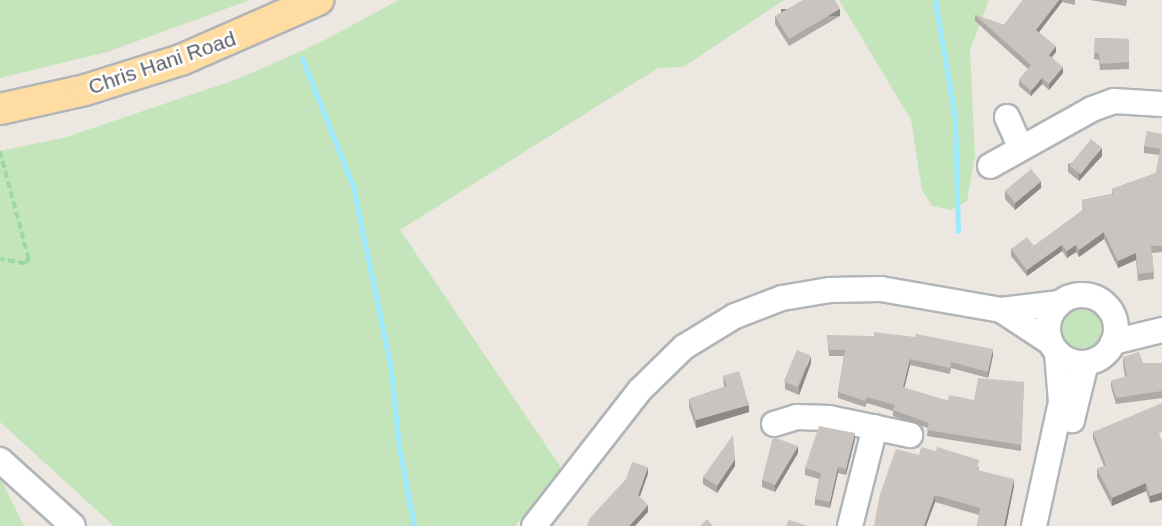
<!DOCTYPE html>
<html>
<head>
<meta charset="utf-8">
<style>
  body { margin:0 }
  #map { position:relative; width:1162px; height:526px; overflow:hidden; background:#ece7e0; font-family:Arial,sans-serif }
  div>[style] { position:absolute }
  .green>* { inset:0; background:#c4e5bb }
  .round { border-radius:50% }
  .stream>* { height:5px; margin:-2.5px; padding:0 2.5px; transform-origin:2.5px; border-radius:2.5px; background:#9de9ff }
  .path>* { height:3.5px; margin-top:-1.75px; transform-origin:0; background:repeating-linear-gradient(90deg,#9ed7a1 0 7px,transparent 0 10.5px) }
  .roads { filter:drop-shadow(2px 0 #b1b5b8) drop-shadow(-2px 0 #b1b5b8) drop-shadow(0 2px #b1b5b8) drop-shadow(0 -2px #b1b5b8) }
  .minor>* { height:24px; margin:-12px; padding:0 12px; transform-origin:12px; border-radius:12px; background:#fff }
  .minor>.ring { margin:-12px; padding:0; box-sizing:content-box; background:none; border:24px solid #fff; border-radius:50% }
  .major>* { height:30px; margin:-15px; padding:0 15px; transform-origin:15px; border-radius:15px; background:#ffdca2 }
  .wall>* { inset:0; background:#ada9a4 }
  .shaded-wall>* { inset:0; background:#8d8986; transform-origin:0 0 }
  .building>* { inset:0; background:#c9c4bf; transform-origin:0 0 }
  span { translate:-50% -50%; white-space:nowrap; text-align:center; line-height:1.15; -webkit-text-stroke:5px #fff; paint-order:stroke }
  .street-label { font-size:21px; color:#595e61 }
</style>
</head>
<body>
<div id="map">
  <div class="green">
    <i style="clip-path:polygon(0 0,250px 0,107px 52px,0 78px)"></i>
    <i style="clip-path:polygon(399px 0,784px 0,683px 67px,658px 68px,400px 230px,560px 466px,560px 474px,515px 526px,114px 526px,0 422px,0 151px,63px 138px,238px 79px,319px 43px)"></i>
    <i style="clip-path:polygon(839px 0,989px 0,970px 50px,975px 156px,967px 201px,951px 210px,932px 206px,922px 190px,911px 120px)"></i>
    <i class="round" style="left:1062px;top:309px;width:40px;height:40px"></i>
    <i style="clip-path:polygon(0 481px,3px 483px,24px 526px,0 526px)"></i>
  </div>
  <div class="stream">
    <i style="left:935px;top:0;width:120px;rotate:80.4deg"></i>
    <i style="left:955px;top:118px;width:113px;rotate:88.5deg"></i>
    <i style="left:302px;top:58px;width:138px;rotate:68.3deg"></i>
    <i style="left:353px;top:186px;width:188px;rotate:78.3deg"></i>
    <i style="left:391px;top:370px;width:78px;rotate:84.1deg"></i>
    <i style="left:399px;top:448px;width:79px;rotate:79.1deg"></i>
  </div>
  <div class="path">
    <i style="left:0;top:151px;width:112px;rotate:75deg"></i>
    <i style="left:29px;top:259px;width:6px;rotate:129deg"></i>
    <i style="left:25px;top:264px;width:25px;rotate:-169deg"></i>
  </div>
  <div class="roads">
    <div class="minor">
      <i style="left:1007px;top:117px;width:34px;rotate:66deg"></i>
      <i style="left:990px;top:166px;width:117px;rotate:-29.2deg"></i>
      <i style="left:1092px;top:109px;width:23px;rotate:-20deg"></i>
      <i style="left:1114px;top:101px;width:48px;rotate:3.6deg"></i>
      <i class="ring" style="left:1048px;top:295px;width:44px;height:44px"></i>
      <i style="left:1001px;top:310px;width:60px;rotate:33.4deg"></i>
      <i style="left:1113px;top:342px;width:50px;rotate:-13.8deg"></i>
      <i style="left:1069px;top:414px;width:7px;rotate:63deg"></i>
      <i style="left:1072px;top:420px;width:59px;rotate:-76.2deg"></i>
      <i style="left:774px;top:424px;width:24px;rotate:-17deg"></i>
      <i style="left:797px;top:417px;width:32px;rotate:2deg"></i>
      <i style="left:829px;top:418px;width:83px;rotate:11.9deg"></i>
      <i style="left:0;top:460px;width:98px;rotate:42.1deg"></i>
      <i style="left:534px;top:526px;width:172px;rotate:-52.1deg"></i>
      <i style="left:640px;top:390px;width:62px;rotate:-44.3deg"></i>
      <i style="left:684px;top:347px;width:60px;rotate:-31.3deg"></i>
      <i style="left:735px;top:316px;width:50px;rotate:-21deg"></i>
      <i style="left:782px;top:298px;width:49px;rotate:-9.5deg"></i>
      <i style="left:830px;top:290px;width:51px;rotate:-1.1deg"></i>
      <i style="left:881px;top:289px;width:122px;rotate:9.9deg"></i>
      <i style="left:1001px;top:310px;width:59px;rotate:-6.8deg"></i>
      <i style="left:850px;top:526px;width:102px;rotate:-75.8deg"></i>
      <i style="left:1034px;top:526px;width:127px;rotate:-77.7deg"></i>
      <i style="left:1061px;top:402px;width:50px;rotate:-94.6deg"></i>
    </div>
    <div class="major">
      <i style="left:0;top:109px;width:87px;rotate:-12.6deg"></i>
      <i style="left:85px;top:90px;width:101px;rotate:-17.4deg"></i>
      <i style="left:181px;top:60px;width:150px;rotate:-23.7deg"></i>
    </div>
  </div>
  <div class="wall">
    <i style="clip-path:polygon(1023px 0,1075px 0,1075px 5px,1062px 2px,1039px 32px,1056px 52px,1051px 57px,1063px 73px,1049px 90px,1042px 84px,1031px 96px,1019px 86px,1019px 80px,1028px 69px,975px 21px,975px 15px,1004px 25px)"></i>
    <i style="clip-path:polygon(1090px 0,1127px 0,1126px 6px)"></i>
    <i style="clip-path:polygon(775px 16px,840px 16px,789px 46px,775px 24px)"></i>
    <i style="clip-path:polygon(1095px 38px,1129px 39px,1129px 69px,1100px 70px,1099px 60px,1094px 59px)"></i>
    <i style="clip-path:polygon(1162px 134px,1162px 252px,1152px 253px,1154px 279px,1138px 281px,1136px 260px,1118px 268px,1104px 239px,1079px 257px,1076px 252px,1067px 258px,1062px 251px,1027px 276px,1011px 256px,1011px 249px,1034px 246px,1083px 210px,1082px 200px,1112px 194px,1112px 189px,1156px 173px,1159px 155px,1144px 153px,1144px 146px)"></i>
    <i style="clip-path:polygon(1102px 156px,1079px 181px,1068px 172px,1068px 164px)"></i>
    <i style="clip-path:polygon(1041px 188px,1015px 210px,1005px 199px,1005px 191px)"></i>
    <i style="clip-path:polygon(827px 335px,993px 355px,988px 378px,951px 368px,950px 374px,910px 365px,904px 388px,948px 401px,974px 400px,1024px 382px,1021px 451px,927px 436px,928px 428px,893px 416px,893px 411px,867px 403px,865px 407px,838px 398px,838px 392px,844px 356px,829px 356px)"></i>
    <i style="clip-path:polygon(1123px 357px,1143px 363px,1162px 363px,1162px 398px,1116px 404px,1111px 387px,1111px 381px,1125px 377px,1123px 364px)"></i>
    <i style="clip-path:polygon(811px 363px,799px 395px,785px 389px,785px 382px)"></i>
    <i style="clip-path:polygon(723px 376px,749px 412px,696px 428px,689px 407px,689px 399px,724px 387px)"></i>
    <i style="clip-path:polygon(1093px 432px,1161px 440px,1150px 503px,1146px 491px,1112px 506px,1097px 477px,1097px 469px,1104px 466px,1093px 439px)"></i>
    <i style="clip-path:polygon(855px 439px,846px 475px,838px 473px,830px 508px,815px 505px,815px 499px,819px 479px,805px 475px,805px 468px)"></i>
    <i style="clip-path:polygon(798px 453px,775px 492px,762px 487px,762px 480px)"></i>
    <i style="clip-path:polygon(919px 455px,979px 467px,978px 470px,1014px 486px,1006px 526px,977px 526px,979px 515px,935px 502px,926px 526px,874px 526px)"></i>
    <i style="clip-path:polygon(735px 466px,717px 493px,703px 484px,703px 477px)"></i>
  </div>
  <div class="shaded-wall">
    <i style="clip-path:polygon(1059px 0,1062px 0,1062px 2px,1036px 36px,1036px 30px)"></i>
    <i style="left:840px;top:9px;width:7px;height:59px;rotate:90deg"></i>
    <i style="clip-path:polygon(1056px 46px,1056px 52px,1049px 61px,1049px 55px)"></i>
    <i style="clip-path:polygon(1063px 67px,1063px 73px,1049px 90px,1049px 84px)"></i>
    <i style="clip-path:polygon(1042px 78px,1042px 84px,1031px 96px,1031px 91px)"></i>
    <i style="clip-path:polygon(1102px 148px,1102px 156px,1079px 181px,1079px 174px)"></i>
    <i style="clip-path:polygon(1041px 181px,1041px 188px,1015px 210px,1015px 203px)"></i>
    <i style="clip-path:polygon(1104px 232px,1104px 239px,1079px 257px,1079px 250px)"></i>
    <i style="clip-path:polygon(1062px 245px,1062px 251px,1027px 276px,1027px 270px)"></i>
    <i style="clip-path:polygon(1076px 245px,1076px 252px,1067px 258px,1067px 251px)"></i>
    <i style="clip-path:polygon(1136px 253px,1136px 260px,1118px 268px,1118px 261px)"></i>
    <i style="clip-path:polygon(993px 349px,993px 355px,988px 378px,988px 372px)"></i>
    <i style="clip-path:polygon(811px 356px,811px 363px,799px 395px,799px 387px)"></i>
    <i style="clip-path:polygon(910px 359px,910px 365px,903px 393px,903px 387px)"></i>
    <i style="clip-path:polygon(749px 405px,749px 412px,696px 428px,696px 420px)"></i>
    <i style="clip-path:polygon(855px 433px,855px 439px,846px 475px,846px 469px)"></i>
    <i style="clip-path:polygon(798px 446px,798px 453px,775px 492px,775px 485px)"></i>
    <i style="clip-path:polygon(735px 459px,735px 466px,717px 493px,717px 486px)"></i>
    <i style="clip-path:polygon(648px 467px,648px 474px,638px 502px,638px 495px)"></i>
    <i style="clip-path:polygon(838px 467px,838px 473px,830px 508px,830px 502px)"></i>
    <i style="clip-path:polygon(1014px 479px,1014px 486px,1006px 526px,1004px 526px)"></i>
    <i style="clip-path:polygon(1146px 483px,1146px 491px,1112px 506px,1112px 498px)"></i>
    <i style="clip-path:polygon(1162px 492px,1162px 500px,1150px 503px,1150px 496px)"></i>
    <i style="clip-path:polygon(935px 495px,935px 502px,926px 526px,924px 526px)"></i>
    <i style="clip-path:polygon(648px 505px,648px 512px,635px 526px,629px 526px)"></i>
  </div>
  <div class="building">
    <i style="clip-path:polygon(803px 0,835px 0,840px 9px,789px 39px,775px 16px)"></i>
    <i style="clip-path:polygon(1023px 0,1059px 0,1036px 30px,1056px 46px,1049px 55px,1063px 67px,1049px 84px,1042px 78px,1031px 91px,1019px 80px,1031px 65px,975px 15px,1004px 25px)"></i>
    <i style="clip-path:polygon(1095px 38px,1129px 39px,1129px 62px,1100px 64px,1099px 53px,1094px 53px)"></i>
    <i style="clip-path:polygon(1147px 131px,1162px 134px,1162px 246px,1151px 246px,1154px 272px,1138px 274px,1136px 253px,1118px 261px,1104px 232px,1079px 250px,1076px 245px,1067px 251px,1062px 245px,1027px 270px,1011px 249px,1027px 237px,1034px 246px,1084px 210px,1082px 200px,1113px 194px,1112px 189px,1156px 173px,1160px 149px,1144px 146px)"></i>
    <i style="left:1091px;top:139px;width:14px;height:34px;rotate:39deg"></i>
    <i style="left:1031px;top:169px;width:16px;height:34px;rotate:50deg"></i>
    <i style="clip-path:polygon(874px 332px,915px 337px,916px 334px,993px 349px,988px 372px,951px 362px,950px 368px,910px 359px,903px 387px,948px 401px,949px 395px,974px 400px,978px 378px,1024px 382px,1021px 445px,927px 430px,929px 423px,893px 410px,895px 405px,867px 397px,865px 401px,838px 392px,845px 350px,829px 350px,827px 335px,874px 336px)"></i>
    <i style="left:797px;top:350px;width:15px;height:34px;rotate:23deg"></i>
    <i style="clip-path:polygon(1139px 352px,1143px 363px,1162px 363px,1162px 391px,1116px 398px,1111px 381px,1127px 376px,1123px 357px)"></i>
    <i style="clip-path:polygon(739px 371px,749px 405px,696px 420px,689px 399px,727px 386px,723px 376px)"></i>
    <i style="clip-path:polygon(1162px 403px,1162px 432px,1159px 433px,1162px 442px,1162px 492px,1150px 496px,1146px 483px,1112px 498px,1097px 469px,1106px 465px,1093px 432px)"></i>
    <i style="clip-path:polygon(819px 426px,855px 433px,846px 469px,838px 467px,830px 502px,815px 499px,821px 473px,805px 468px)"></i>
    <i style="clip-path:polygon(733px 435px,735px 459px,717px 486px,703px 477px)"></i>
    <i style="clip-path:polygon(773px 437px,798px 446px,775px 485px,762px 480px)"></i>
    <i style="clip-path:polygon(921px 447px,936px 451px,937px 447px,979px 460px,977px 470px,1014px 479px,1004px 526px,977px 526px,980px 508px,935px 495px,924px 526px,874px 526px,880px 494px,896px 449px,919px 455px)"></i>
    <i style="clip-path:polygon(632px 462px,648px 467px,638px 495px,648px 505px,629px 526px,587px 526px,590px 518px,626px 479px)"></i>
    <i style="clip-path:polygon(707px 519px,713px 526px,700px 526px)"></i>
    <i style="clip-path:polygon(789px 520px,808px 526px,786px 526px)"></i>
  </div>
  <div class="street-label">
    <span style="left:162px;top:63px;rotate:-19deg">Chris Hani Road</span>
  </div>
</div>
</body>
</html>
